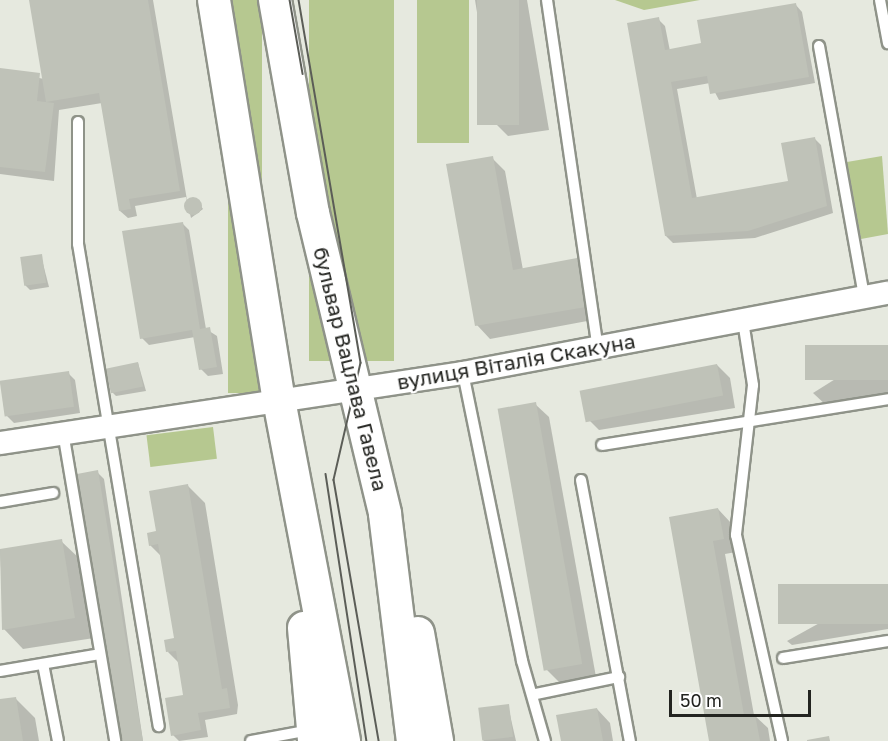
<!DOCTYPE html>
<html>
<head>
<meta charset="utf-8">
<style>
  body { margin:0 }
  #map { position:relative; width:888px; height:741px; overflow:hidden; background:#e6e9df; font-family:"Golos Text",sans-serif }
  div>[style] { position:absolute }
  .green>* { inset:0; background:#b6c890; transform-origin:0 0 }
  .shadow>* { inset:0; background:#0003 }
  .building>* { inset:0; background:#bfc2b8; transform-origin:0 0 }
  .round { border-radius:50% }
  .roads { filter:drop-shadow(2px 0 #8f9389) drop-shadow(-2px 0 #8f9389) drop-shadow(0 2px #8f9389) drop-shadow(0 -2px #8f9389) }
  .lane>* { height:10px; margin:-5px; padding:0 5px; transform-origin:5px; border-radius:5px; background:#fff }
  .street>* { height:22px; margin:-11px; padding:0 11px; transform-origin:11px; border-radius:11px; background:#fff }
  .secondary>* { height:32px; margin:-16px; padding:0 16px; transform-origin:16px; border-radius:16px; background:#fff }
  .tram>* { height:1.5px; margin:-0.75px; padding:0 0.75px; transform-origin:0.75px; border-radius:0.75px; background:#5b5d57 }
  span { translate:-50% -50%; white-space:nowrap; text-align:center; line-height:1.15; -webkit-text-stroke:4.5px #fff; paint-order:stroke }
  .street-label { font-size:21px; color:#232420 }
  .scale { position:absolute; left:669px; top:690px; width:142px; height:27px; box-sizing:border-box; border:3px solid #232420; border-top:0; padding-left:8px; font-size:18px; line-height:21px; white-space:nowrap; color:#232420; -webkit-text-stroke:4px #fff; paint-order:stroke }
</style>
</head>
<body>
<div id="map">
  <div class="green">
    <i style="left:228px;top:0;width:34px;height:393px"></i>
    <i style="left:309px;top:0;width:85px;height:361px"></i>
    <i style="left:417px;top:0;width:52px;height:143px"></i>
    <i style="clip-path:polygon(615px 0,700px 0,644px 10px)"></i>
    <i style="clip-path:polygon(882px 156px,888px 234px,861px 239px,847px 162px)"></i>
    <i style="left:213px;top:427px;width:32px;height:67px;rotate:83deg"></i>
  </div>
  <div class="shadow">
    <i style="clip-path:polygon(31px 0,153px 0,187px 200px,197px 200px,203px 209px,191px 218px,186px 197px,135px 206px,137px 216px,128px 218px,120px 211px,102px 103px,59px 110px,54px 181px,0 174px,0 70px,44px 79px)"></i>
    <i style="clip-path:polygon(475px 0,527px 0,549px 130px,508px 136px,495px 123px)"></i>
    <i style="clip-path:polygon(795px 4px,802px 12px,815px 83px,719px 100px,710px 83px,677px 89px,697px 199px,790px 182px,814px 138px,821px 145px,833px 213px,755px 238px,673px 243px,666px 236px,658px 19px,665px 26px,670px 51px,703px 45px)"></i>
    <i style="clip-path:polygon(492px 158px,505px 171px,523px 270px,577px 260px,590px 273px,598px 319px,490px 339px,477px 325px)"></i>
    <i style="clip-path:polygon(182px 223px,189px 230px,206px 329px,217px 336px,223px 374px,208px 376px,201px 369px,195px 337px,149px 345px,142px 338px)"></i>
    <i style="clip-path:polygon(41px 256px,49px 287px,30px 290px,25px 285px)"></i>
    <i style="clip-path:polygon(888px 346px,888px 395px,827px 406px,813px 393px)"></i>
    <i style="clip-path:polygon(138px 363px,146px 391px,116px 396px,111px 391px)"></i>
    <i style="clip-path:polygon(717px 365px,730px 378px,735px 408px,599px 430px,586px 417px)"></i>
    <i style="clip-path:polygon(68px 373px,75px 380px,80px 413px,14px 423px,7px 416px)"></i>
    <i style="clip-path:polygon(535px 404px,549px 417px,596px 677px,560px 683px,547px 670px)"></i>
    <i style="clip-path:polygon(97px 472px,104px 479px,143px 741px,123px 741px)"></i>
    <i style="clip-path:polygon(188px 486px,205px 503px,238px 705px,237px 714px,205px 720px,208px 737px,179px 741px,173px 735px,185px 697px,179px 663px,168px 652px,175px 639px,162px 557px,150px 545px)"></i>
    <i style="clip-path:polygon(718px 509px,731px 523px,736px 552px,725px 554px,754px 715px,768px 728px,770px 741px,711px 741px,670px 518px)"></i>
    <i style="clip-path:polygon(61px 541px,81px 560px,94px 638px,23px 649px,4px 629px,0 550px)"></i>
    <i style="clip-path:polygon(888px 585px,888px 629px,792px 645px,787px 641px)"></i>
    <i style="clip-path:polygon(15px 698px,35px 718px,39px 741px,0 741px,0 701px)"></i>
    <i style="clip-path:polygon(508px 706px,516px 741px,484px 741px,483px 740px)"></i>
    <i style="clip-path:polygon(597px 709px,610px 723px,613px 741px,562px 741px)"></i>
  </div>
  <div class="building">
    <i style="clip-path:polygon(29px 0,148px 0,180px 191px,129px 199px,131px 209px,119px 211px,99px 93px,46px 102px)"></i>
    <i style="left:477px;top:0;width:42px;height:125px"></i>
    <i style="clip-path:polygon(796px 3px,809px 77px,710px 94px,707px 76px,671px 82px,692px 198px,788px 181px,781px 143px,815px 137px,827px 206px,748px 231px,665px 236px,627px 23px,659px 17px,665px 50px,701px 43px,697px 20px)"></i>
    <i style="clip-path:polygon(0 68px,40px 73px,37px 101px,54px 103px,45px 172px,0 167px)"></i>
    <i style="clip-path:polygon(493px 156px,513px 270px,577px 258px,586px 307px,475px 326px,446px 164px)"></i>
    <i class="round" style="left:184px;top:197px;width:18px;height:18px"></i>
    <i style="clip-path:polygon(183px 222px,200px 329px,210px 327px,217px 367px,199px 370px,192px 330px,140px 339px,122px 231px)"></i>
    <i style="left:42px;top:254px;width:29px;height:22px;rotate:82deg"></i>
    <i style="left:888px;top:345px;width:35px;height:83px;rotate:90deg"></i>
    <i style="left:138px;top:362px;width:25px;height:33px;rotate:78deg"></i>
    <i style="left:717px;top:364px;width:32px;height:140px;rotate:79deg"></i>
    <i style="left:69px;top:371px;width:36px;height:70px;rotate:82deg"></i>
    <i style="left:536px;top:402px;width:266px;height:39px;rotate:80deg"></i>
    <i style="clip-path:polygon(98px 470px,125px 635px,143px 741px,121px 741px,104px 638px,77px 474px)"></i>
    <i style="clip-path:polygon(188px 484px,222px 689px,227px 688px,230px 708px,198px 713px,201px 730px,171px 736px,165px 698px,183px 695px,176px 651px,166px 652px,164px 640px,174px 638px,158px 544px,149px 546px,147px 533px,156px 531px,149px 491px)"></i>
    <i style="clip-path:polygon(718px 508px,724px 539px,713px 541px,744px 715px,755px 714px,760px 741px,709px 741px,669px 517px)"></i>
    <i style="clip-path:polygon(62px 539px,75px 618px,2px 630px,0 549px)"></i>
    <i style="left:888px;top:584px;width:40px;height:110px;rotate:90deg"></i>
    <i style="clip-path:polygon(16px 697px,23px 741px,0 741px,0 699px)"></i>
    <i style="left:509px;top:704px;width:33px;height:31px;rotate:83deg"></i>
    <i style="clip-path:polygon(597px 708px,603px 741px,561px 741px,556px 715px)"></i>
    <i style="clip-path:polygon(829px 736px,830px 741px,807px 741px,807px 740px)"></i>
  </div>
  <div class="roads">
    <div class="lane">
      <i style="left:547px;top:0;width:352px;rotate:81.7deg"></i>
      <i style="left:880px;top:0;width:44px;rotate:79.5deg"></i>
      <i style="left:819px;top:46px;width:255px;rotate:79.8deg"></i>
      <i style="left:78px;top:122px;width:122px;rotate:90deg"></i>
      <i style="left:78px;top:244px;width:489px;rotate:80.5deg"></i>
      <i style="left:743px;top:321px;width:65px;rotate:81.1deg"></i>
      <i style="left:753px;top:385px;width:151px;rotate:96.5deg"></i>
      <i style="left:736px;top:535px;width:211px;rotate:77.4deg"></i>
      <i style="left:463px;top:373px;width:294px;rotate:78.4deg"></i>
      <i style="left:522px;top:661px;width:83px;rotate:74deg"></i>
      <i style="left:63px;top:432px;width:313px;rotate:80.4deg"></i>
      <i style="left:602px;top:445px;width:290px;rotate:-9.1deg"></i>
      <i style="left:581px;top:480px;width:266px;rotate:79.4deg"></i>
      <i style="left:0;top:502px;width:54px;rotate:-9.6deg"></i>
      <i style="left:783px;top:658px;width:106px;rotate:-9.2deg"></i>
      <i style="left:43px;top:664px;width:78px;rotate:79deg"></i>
      <i style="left:0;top:671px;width:101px;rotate:-9.6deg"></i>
      <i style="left:536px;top:694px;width:85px;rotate:-11.6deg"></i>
      <i style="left:251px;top:741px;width:60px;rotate:-10.6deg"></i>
    </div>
    <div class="street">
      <i style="left:0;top:443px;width:468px;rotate:-8.6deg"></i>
      <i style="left:463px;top:373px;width:432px;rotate:-10.7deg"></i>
    </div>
    <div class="secondary">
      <i style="left:214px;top:0;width:405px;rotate:80.8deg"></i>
      <i style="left:279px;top:400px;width:347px;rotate:79.2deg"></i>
      <i style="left:275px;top:0;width:216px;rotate:79.9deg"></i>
      <i style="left:313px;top:213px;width:309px;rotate:76.5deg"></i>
      <i style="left:385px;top:514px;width:229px;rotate:83deg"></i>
      <i style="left:304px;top:628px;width:113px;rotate:84.9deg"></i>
      <i style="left:418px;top:633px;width:110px;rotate:80deg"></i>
    </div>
  </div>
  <div class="tram">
    <i style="left:290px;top:0;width:75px;rotate:80deg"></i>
    <i style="left:299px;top:0;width:368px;rotate:80.3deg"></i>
    <i style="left:361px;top:363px;width:120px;rotate:103deg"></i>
    <i style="left:334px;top:480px;width:265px;rotate:80.2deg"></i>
    <i style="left:326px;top:474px;width:270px;rotate:81.3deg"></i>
  </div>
  <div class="street-label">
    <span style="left:516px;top:361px;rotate:-10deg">вулиця Віталія Скакуна</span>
    <span style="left:351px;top:369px;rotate:76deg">бульвар Вацлава Гавела</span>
  </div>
  <div class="scale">50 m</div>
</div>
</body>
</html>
